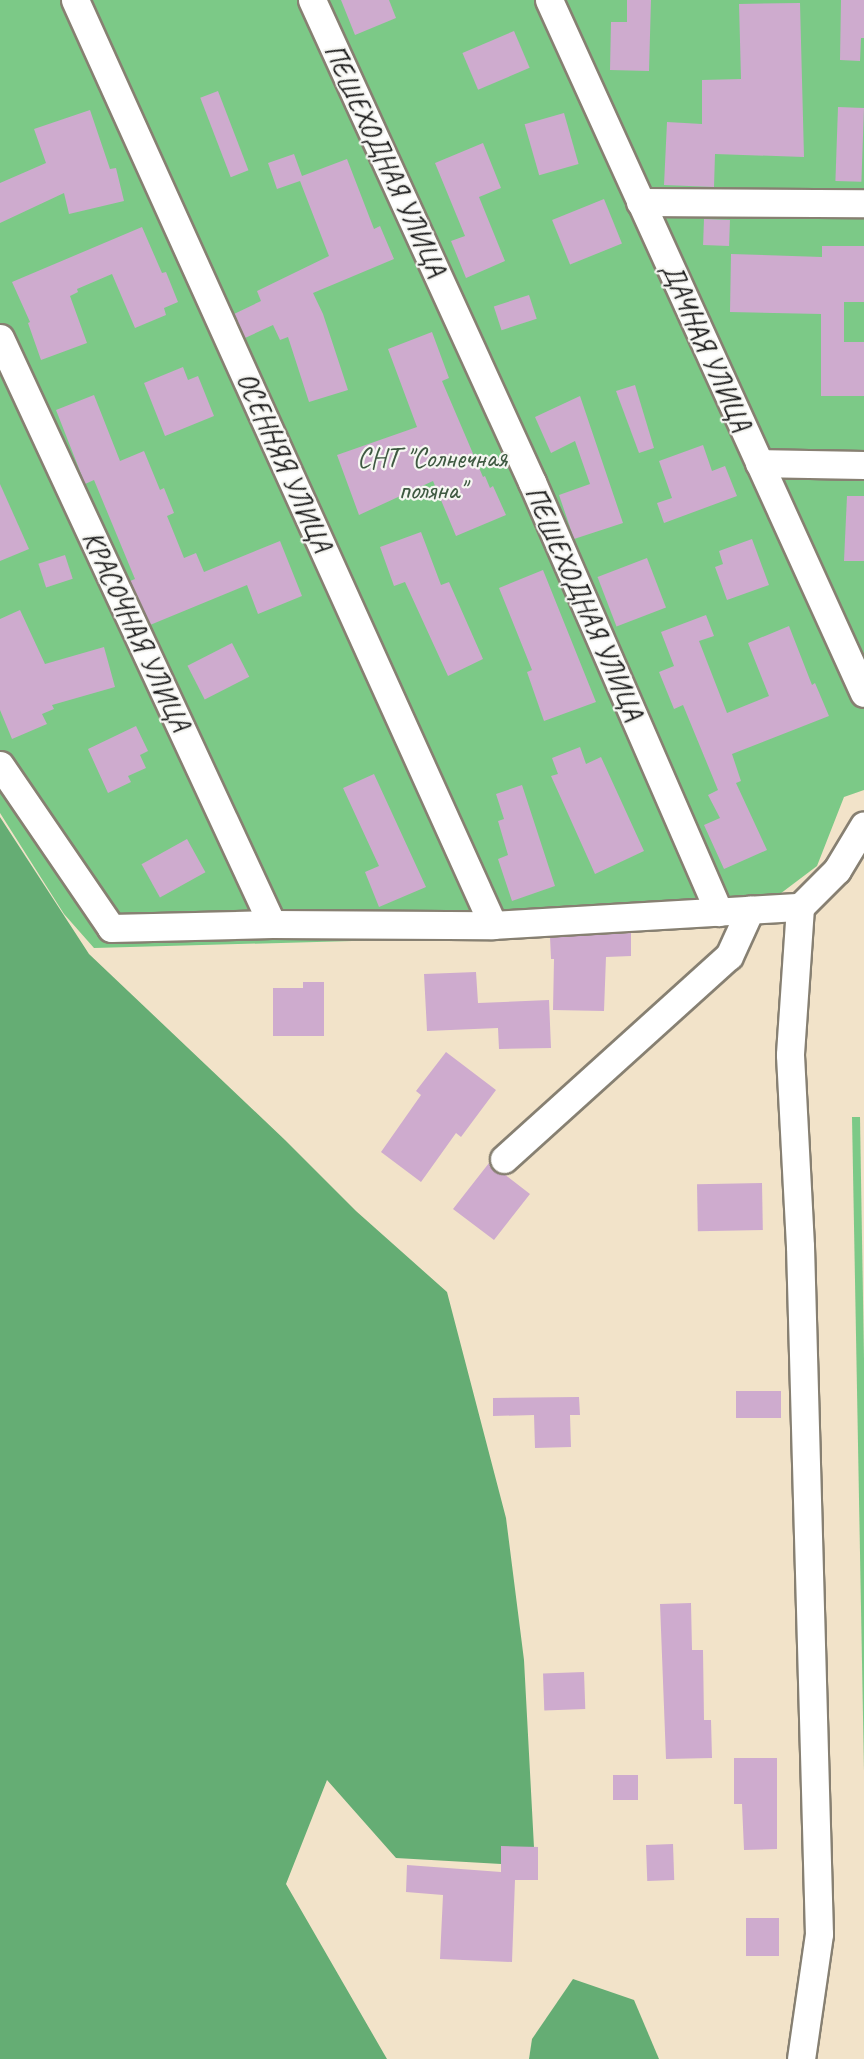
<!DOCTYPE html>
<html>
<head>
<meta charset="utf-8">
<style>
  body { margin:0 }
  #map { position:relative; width:864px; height:2059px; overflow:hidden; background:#f2e3c9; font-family:Caveat,sans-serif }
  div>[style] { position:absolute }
  .green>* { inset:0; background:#7cc987 }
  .forest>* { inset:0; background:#65ad74 }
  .building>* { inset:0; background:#ceabce; transform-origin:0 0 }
  .roads { filter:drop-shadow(2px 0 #878072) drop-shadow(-2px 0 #878072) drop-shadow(0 2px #878072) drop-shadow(0 -2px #878072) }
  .street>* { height:27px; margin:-13.5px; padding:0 13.5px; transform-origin:13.5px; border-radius:13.5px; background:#fff }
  span { translate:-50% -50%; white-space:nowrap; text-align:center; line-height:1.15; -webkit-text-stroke:4.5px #f6f6f2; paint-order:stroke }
  .street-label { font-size:28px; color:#1c1c1c }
  .park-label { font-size:28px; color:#3e5941 }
</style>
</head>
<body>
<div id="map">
  <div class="green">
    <i style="clip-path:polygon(0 0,864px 0,864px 790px,844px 797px,817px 866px,744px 921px,460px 938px,94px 948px,64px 914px,0 813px)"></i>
    <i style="clip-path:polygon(852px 1117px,860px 1117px,864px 1359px,864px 1771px)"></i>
  </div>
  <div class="forest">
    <i style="clip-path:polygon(0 817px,89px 954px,285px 1140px,356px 1211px,447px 1292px,506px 1518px,524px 1660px,535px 1866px,396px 1858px,327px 1780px,286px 1884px,387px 2059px,0 2059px)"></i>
    <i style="clip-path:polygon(573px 1979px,634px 2000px,659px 2059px,529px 2059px,532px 2039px)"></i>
  </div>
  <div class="building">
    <i style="clip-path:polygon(341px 0,389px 0,396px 18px,355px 35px)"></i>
    <i style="clip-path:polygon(627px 0,651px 0,649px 71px,610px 70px,611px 22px,627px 22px)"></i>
    <i style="clip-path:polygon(841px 0,864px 0,864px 38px,861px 38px,860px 61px,840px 60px)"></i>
    <i style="clip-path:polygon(800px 3px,804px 157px,715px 154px,714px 187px,664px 185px,667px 122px,702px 124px,702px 80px,741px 79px,739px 4px)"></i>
    <i style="left:514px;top:31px;width:40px;height:56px;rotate:67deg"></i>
    <i style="left:218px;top:91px;width:85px;height:19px;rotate:69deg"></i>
    <i style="left:838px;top:107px;width:26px;height:74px;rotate:2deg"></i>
    <i style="clip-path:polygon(90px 110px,110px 169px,116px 168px,124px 201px,69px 214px,64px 193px,0 223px,0 183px,46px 163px,34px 129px)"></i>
    <i style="left:564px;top:113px;width:53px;height:41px;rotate:74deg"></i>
    <i style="clip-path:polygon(483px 143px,501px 188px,479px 197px,505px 261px,466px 278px,451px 241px,465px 236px,435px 163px)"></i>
    <i style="clip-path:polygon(294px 154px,302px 176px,347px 159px,374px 229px,380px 226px,394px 259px,313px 293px,323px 314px,348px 390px,309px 402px,288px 337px,280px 340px,273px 325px,245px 338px,234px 314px,261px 301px,257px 291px,329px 256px,300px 181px,277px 189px,268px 163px)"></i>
    <i style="left:604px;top:199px;width:48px;height:56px;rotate:68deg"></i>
    <i style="left:704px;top:219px;width:26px;height:26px;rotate:2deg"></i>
    <i style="clip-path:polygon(142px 227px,162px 273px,166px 272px,178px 302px,164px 308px,166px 315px,135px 328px,112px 274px,77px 289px,78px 292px,70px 296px,87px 343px,41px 360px,28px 323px,30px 322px,12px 282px)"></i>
    <i style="clip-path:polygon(822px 246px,864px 246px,864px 302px,844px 302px,844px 342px,864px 342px,864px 396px,821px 396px,821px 314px,730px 312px,731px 254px,822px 257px)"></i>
    <i style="left:529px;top:295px;width:25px;height:37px;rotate:72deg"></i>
    <i style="clip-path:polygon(432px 332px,449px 378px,442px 381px,483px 477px,485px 476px,490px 488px,493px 486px,506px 515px,456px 536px,433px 481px,359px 515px,337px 455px,417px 427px,388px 349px)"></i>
    <i style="clip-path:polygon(183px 367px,188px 380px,198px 376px,214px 416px,165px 436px,144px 383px)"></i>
    <i style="clip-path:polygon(635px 385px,654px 448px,639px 453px,616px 391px)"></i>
    <i style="clip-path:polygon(94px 395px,120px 461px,144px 451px,160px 490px,164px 488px,174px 513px,167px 516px,184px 558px,196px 553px,204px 572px,280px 541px,302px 596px,258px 614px,247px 585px,150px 625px,130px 581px,135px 579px,94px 480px,85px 484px,56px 410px)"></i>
    <i style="clip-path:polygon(580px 396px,623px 523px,574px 539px,559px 495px,590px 484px,575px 441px,551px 453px,535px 417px)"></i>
    <i style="clip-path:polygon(703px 445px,712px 471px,725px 466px,737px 496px,664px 523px,657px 503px,672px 498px,659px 461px)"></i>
    <i style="clip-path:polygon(0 484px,29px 549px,0 561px)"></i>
    <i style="clip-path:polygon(847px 496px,864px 496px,864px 561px,844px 561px)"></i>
    <i style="clip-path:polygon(421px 532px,441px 585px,449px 582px,483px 659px,448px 676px,405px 582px,394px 586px,380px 547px)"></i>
    <i style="clip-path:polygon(752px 539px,769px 585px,727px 600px,715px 567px,723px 564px,719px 551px)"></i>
    <i style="left:65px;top:555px;width:25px;height:28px;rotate:72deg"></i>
    <i style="left:647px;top:558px;width:53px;height:53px;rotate:69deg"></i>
    <i style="clip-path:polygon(543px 570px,596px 702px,544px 721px,527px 672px,532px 670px,499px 588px)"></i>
    <i style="clip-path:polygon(20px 610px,45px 664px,104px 647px,115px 687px,52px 705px,54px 709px,42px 714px,47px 724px,12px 739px,0 710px,0 619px)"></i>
    <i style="clip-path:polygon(706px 615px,714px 636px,699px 641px,727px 713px,769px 696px,748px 643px,789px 626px,812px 685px,815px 683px,829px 716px,732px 754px,741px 781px,736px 783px,767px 850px,724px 869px,704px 825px,720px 818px,708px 795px,718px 790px,683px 705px,674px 709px,659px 672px,674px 666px,661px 632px)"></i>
    <i style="left:232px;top:643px;width:38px;height:50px;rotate:63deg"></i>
    <i style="clip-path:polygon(136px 726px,148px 751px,140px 755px,146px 768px,128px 776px,131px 782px,108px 793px,88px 749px)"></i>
    <i style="clip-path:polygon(580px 747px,586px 764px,601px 757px,644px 851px,595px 874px,551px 776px,558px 774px,552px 758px)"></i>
    <i style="clip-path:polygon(374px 774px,426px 887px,379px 907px,365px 872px,379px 866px,343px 788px)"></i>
    <i style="clip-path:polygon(522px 785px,555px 886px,512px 901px,498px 859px,508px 855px,498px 821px,504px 819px,496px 794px)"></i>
    <i style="left:187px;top:839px;width:38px;height:52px;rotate:61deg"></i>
    <i style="clip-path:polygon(631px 933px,631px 956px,606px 957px,604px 1011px,553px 1010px,554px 959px,551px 959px,550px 937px)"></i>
    <i style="clip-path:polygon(476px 972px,478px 1003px,549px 1000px,551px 1048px,499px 1049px,498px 1028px,427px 1031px,424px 974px)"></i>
    <i style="clip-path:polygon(303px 982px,324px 982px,324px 1036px,273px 1036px,273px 988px,303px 988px)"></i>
    <i style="clip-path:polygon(446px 1052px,496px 1090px,461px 1137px,456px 1133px,421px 1182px,381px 1152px,421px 1095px,416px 1091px)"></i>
    <i style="clip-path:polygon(489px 1163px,493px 1170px,504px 1174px,530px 1194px,494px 1240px,453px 1209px)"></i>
    <i style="left:762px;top:1183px;width:47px;height:65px;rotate:89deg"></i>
    <i style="left:781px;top:1391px;width:27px;height:45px;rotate:90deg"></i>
    <i style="clip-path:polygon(579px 1397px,580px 1415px,570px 1415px,571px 1447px,535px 1448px,534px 1415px,493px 1416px,493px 1398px)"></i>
    <i style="clip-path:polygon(691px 1603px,692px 1650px,703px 1650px,704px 1720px,711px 1720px,712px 1758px,666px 1759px,660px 1604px)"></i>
    <i style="left:584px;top:1672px;width:37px;height:41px;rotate:88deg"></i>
    <i style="clip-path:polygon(734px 1758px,777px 1758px,777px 1849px,744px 1850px,742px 1804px,734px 1804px)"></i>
    <i style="left:638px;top:1775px;width:25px;height:25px;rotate:90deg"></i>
    <i style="left:673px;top:1844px;width:36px;height:27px;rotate:88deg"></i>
    <i style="clip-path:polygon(501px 1846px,538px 1847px,538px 1880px,515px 1880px,512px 1962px,440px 1959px,443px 1895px,406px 1892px,407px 1865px,501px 1872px)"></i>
    <i style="left:746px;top:1918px;width:33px;height:38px"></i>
  </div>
  <div class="roads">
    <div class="street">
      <i style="left:75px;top:0;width:1015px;rotate:65.68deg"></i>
      <i style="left:312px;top:0;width:530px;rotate:65.47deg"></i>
      <i style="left:532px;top:482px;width:469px;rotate:66.5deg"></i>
      <i style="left:549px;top:0;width:761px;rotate:65.56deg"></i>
      <i style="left:640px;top:202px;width:224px;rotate:0.3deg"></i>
      <i style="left:0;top:338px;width:646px;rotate:65.1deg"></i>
      <i style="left:759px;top:463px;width:105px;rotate:1.1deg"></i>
      <i style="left:0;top:765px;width:197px;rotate:55.7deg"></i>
      <i style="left:111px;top:928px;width:161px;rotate:-1.4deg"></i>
      <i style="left:272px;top:924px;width:221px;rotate:0.3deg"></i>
      <i style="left:493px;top:925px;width:308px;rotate:-3.4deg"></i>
      <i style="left:800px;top:907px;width:148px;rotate:93.9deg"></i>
      <i style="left:790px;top:1055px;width:191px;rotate:87deg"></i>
      <i style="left:800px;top:1246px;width:688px;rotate:88.42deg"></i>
      <i style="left:819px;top:1934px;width:126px;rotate:98.2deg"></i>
      <i style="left:800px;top:907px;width:52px;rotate:-45deg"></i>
      <i style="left:837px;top:870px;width:52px;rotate:-59deg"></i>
      <i style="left:504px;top:1159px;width:303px;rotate:-42.1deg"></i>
      <i style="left:729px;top:956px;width:51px;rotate:-65.5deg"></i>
    </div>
  </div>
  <div class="street-label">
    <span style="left:385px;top:160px;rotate:65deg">ПЕШЕХОДНАЯ УЛИЦА</span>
    <span style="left:706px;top:347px;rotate:66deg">ДАЧНАЯ УЛИЦА</span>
    <span style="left:284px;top:462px;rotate:66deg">ОСЕННЯЯ УЛИЦА</span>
    <span style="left:584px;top:603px;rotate:66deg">ПЕШЕХОДНАЯ УЛИЦА</span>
    <span style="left:136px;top:631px;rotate:65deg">КРАСОЧНАЯ УЛИЦА</span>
  </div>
  <div class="park-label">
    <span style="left:432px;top:474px">СНТ "Солнечная<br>поляна"</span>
  </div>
</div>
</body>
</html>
